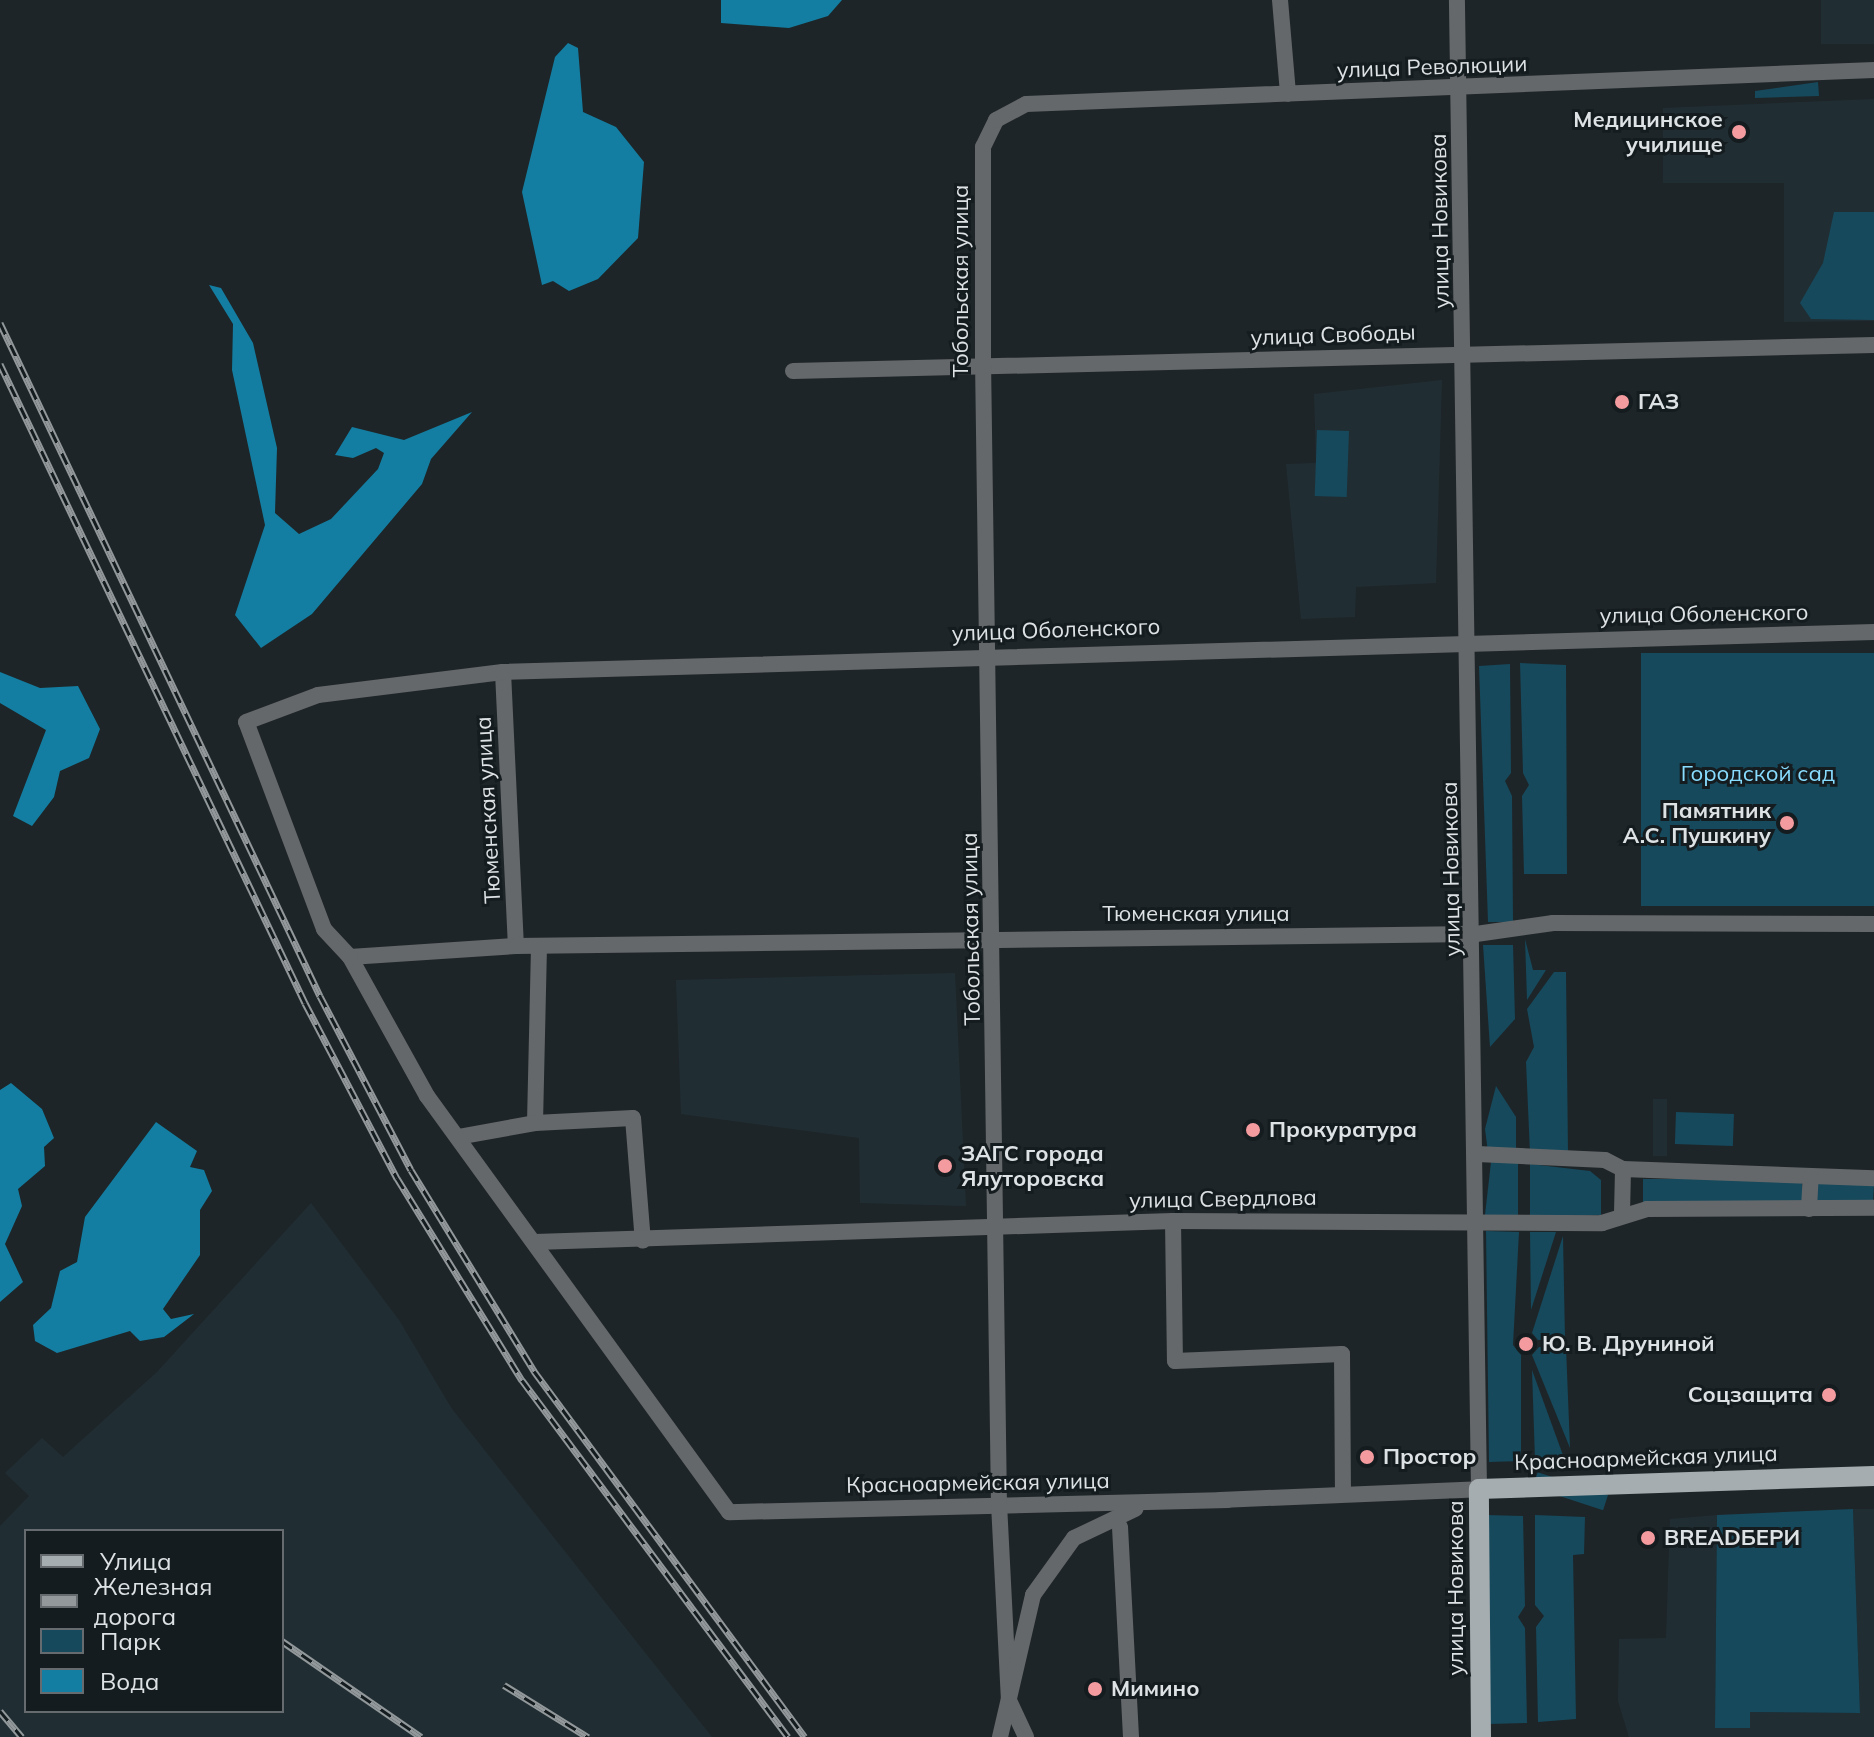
<!DOCTYPE html>
<html>
<head>
<meta charset="utf-8">
<style>
  body { margin:0 }
  #map { position:relative; width:1874px; height:1737px; overflow:hidden; background:#1e2528; font-family:Mulish,sans-serif }
  div>[style] { position:absolute }
  .built>* { inset:0; background:#202e34; transform-origin:0 0 }
  .green>* { inset:0; background:#16495c; transform-origin:0 0 }
  .water>* { inset:0; background:#137ea1 }
  .minor>* { height:16px; margin:-8px; padding:0 8px; transform-origin:8px; border-radius:8px; background:#65686a }
  .major>* { height:20px; margin:-10px; padding:0 10px; transform-origin:10px; border-radius:10px; background:#a5adb0 }
  .rail>* { height:7px; margin-top:-3.5px; transform-origin:0; background:repeating-linear-gradient(90deg,#151c1f 0 12px,#93999b 0 24px); box-sizing:border-box; border-block:2px solid #93999b }
  .minor-bridge>* { height:16px; margin:-8px; padding:0 8px; transform-origin:8px; border-radius:8px; background:#65686a }
  .dots>* { width:22px; height:22px; translate:-50% -50%; box-sizing:border-box; border:4px solid #151c1f; border-radius:50% }
  span { translate:-50% -50%; white-space:nowrap; text-align:center; line-height:1.15; -webkit-text-stroke:6px #151c1f; paint-order:stroke }
  .street-label { font-size:22px; color:#dde2e4 }
  .poi-label { font-size:22px; color:#dde2e4; font-weight:700 }
  .right { translate:-100% -50%; text-align:right }
  .left { translate:0 -50%; text-align:left }
  .park-label { font-size:22px; color:#88dcff }
  .legend { position:absolute; left:24px; top:1529px; width:260px; height:184px; box-sizing:border-box; background:#151c1f; border:2px solid #656b6e; margin:0; padding:10px 14px; list-style:none; font-size:24px; color:#dde2e4 }
  .legend li { display:flex; align-items:center; gap:16px; height:40px }
  .legend b { width:40px; border:2px solid #656b6e }
</style>
</head>
<body>
<div id="map">
  <div class="built">
    <i style="left:1821px;top:0;width:53px;height:44px"></i>
    <i style="clip-path:polygon(1874px 99px,1874px 321px,1784px 322px,1784px 183px,1663px 183px,1663px 108px)"></i>
    <i style="clip-path:polygon(1442px 380px,1436px 583px,1356px 587px,1355px 617px,1301px 619px,1286px 464px,1316px 463px,1314px 394px)"></i>
    <i style="clip-path:polygon(955px 973px,966px 1206px,860px 1203px,859px 1138px,681px 1114px,676px 980px)"></i>
    <i style="left:1653px;top:1099px;width:14px;height:57px"></i>
    <i style="clip-path:polygon(evenodd,311px 1203px,399px 1320px,452px 1409px,712px 1737px,0 1737px,0 1526px,29px 1496px,5px 1473px,42px 1438px,63px 1457px,157px 1372px,311px 1203px,26px 1531px,282px 1531px,282px 1711px,26px 1711px,26px 1531px)"></i>
    <i style="clip-path:polygon(1853px 1509px,1874px 1509px,1874px 1737px,1629px 1737px,1618px 1701px,1619px 1639px,1666px 1638px,1670px 1519px,1717px 1515px,1715px 1728px,1750px 1712px,1860px 1713px)"></i>
  </div>
  <div class="green">
    <i style="clip-path:polygon(1818px 82px,1819px 96px,1755px 98px,1755px 91px)"></i>
    <i style="clip-path:polygon(1834px 212px,1874px 212px,1874px 320px,1811px 319px,1800px 303px,1823px 263px)"></i>
    <i style="left:1317px;top:430px;width:32px;height:66px;rotate:2deg"></i>
    <i style="left:1874px;top:653px;width:253px;height:233px;rotate:90deg"></i>
    <i style="clip-path:polygon(1520px 663px,1566px 665px,1567px 874px,1524px 874px,1522px 796px,1529px 785px,1523px 773px)"></i>
    <i style="clip-path:polygon(1510px 664px,1511px 773px,1505px 781px,1512px 796px,1513px 922px,1488px 922px,1479px 666px)"></i>
    <i style="clip-path:polygon(1525px 939px,1533px 970px,1546px 970px,1527px 1000px)"></i>
    <i style="clip-path:polygon(1483px 945px,1513px 945px,1515px 1019px,1490px 1047px)"></i>
    <i style="clip-path:polygon(1554px 972px,1566px 972px,1568px 1152px,1530px 1153px,1526px 1062px,1534px 1047px,1527px 1009px)"></i>
    <i style="clip-path:polygon(1496px 1086px,1516px 1117px,1516px 1153px,1488px 1152px,1485px 1129px)"></i>
    <i style="left:1676px;top:1112px;width:58px;height:32px;rotate:2deg"></i>
    <i style="clip-path:polygon(1491px 1162px,1518px 1162px,1518px 1217px,1485px 1215px)"></i>
    <i style="clip-path:polygon(1530px 1164px,1590px 1171px,1601px 1180px,1601px 1215px,1530px 1217px)"></i>
    <i style="left:1643px;top:1179px;width:159px;height:24px"></i>
    <i style="left:1817px;top:1182px;width:57px;height:22px;rotate:3deg"></i>
    <i style="clip-path:polygon(1486px 1231px,1519px 1232px,1513px 1345px,1521px 1355px,1521px 1461px,1489px 1462px)"></i>
    <i style="clip-path:polygon(1530px 1232px,1556px 1232px,1531px 1310px)"></i>
    <i style="clip-path:polygon(1563px 1236px,1565px 1339px,1538px 1340px,1532px 1333px)"></i>
    <i style="clip-path:polygon(1539px 1347px,1566px 1347px,1570px 1448px,1532px 1355px)"></i>
    <i style="clip-path:polygon(1532px 1370px,1564px 1458px,1535px 1460px)"></i>
    <i style="left:1608px;top:1495px;width:16px;height:74px;rotate:108deg"></i>
    <i style="clip-path:polygon(1853px 1509px,1860px 1713px,1750px 1712px,1750px 1728px,1715px 1728px,1717px 1515px)"></i>
    <i style="clip-path:polygon(1486px 1515px,1523px 1516px,1525px 1606px,1518px 1617px,1525px 1628px,1527px 1723px,1488px 1724px)"></i>
    <i style="clip-path:polygon(1535px 1515px,1585px 1517px,1584px 1554px,1573px 1555px,1576px 1719px,1538px 1722px,1536px 1627px,1544px 1616px,1535px 1605px)"></i>
  </div>
  <div class="water">
    <i style="clip-path:polygon(721px 0,842px 0,828px 16px,789px 28px,721px 23px)"></i>
    <i style="clip-path:polygon(568px 43px,578px 48px,583px 112px,616px 127px,644px 162px,638px 238px,598px 279px,569px 291px,553px 281px,542px 285px,522px 192px,555px 57px)"></i>
    <i style="clip-path:polygon(209px 285px,221px 288px,253px 343px,277px 448px,275px 513px,299px 534px,331px 519px,378px 469px,384px 453px,376px 448px,353px 458px,335px 455px,352px 427px,404px 440px,472px 412px,431px 459px,422px 484px,312px 614px,261px 648px,235px 615px,265px 525px,232px 370px,233px 324px)"></i>
    <i style="clip-path:polygon(0 672px,40px 688px,78px 686px,100px 729px,89px 758px,60px 771px,54px 797px,32px 826px,13px 816px,46px 730px,0 703px)"></i>
    <i style="clip-path:polygon(11px 1083px,42px 1109px,54px 1138px,44px 1147px,45px 1166px,18px 1189px,22px 1206px,5px 1244px,23px 1282px,0 1302px,0 1090px)"></i>
    <i style="clip-path:polygon(156px 1122px,197px 1151px,190px 1167px,204px 1170px,212px 1191px,200px 1210px,200px 1255px,163px 1309px,171px 1319px,194px 1314px,164px 1337px,140px 1341px,130px 1331px,57px 1353px,35px 1341px,33px 1325px,51px 1308px,60px 1271px,77px 1262px,85px 1217px)"></i>
  </div>
  <div class="minor">
    <i style="left:1280px;top:0;width:94px;rotate:85.1deg"></i>
    <i style="left:793px;top:371px;width:1081px;rotate:-1.38deg"></i>
    <i style="left:503px;top:672px;width:274px;rotate:87.3deg"></i>
    <i style="left:350px;top:957px;width:166px;rotate:-3.8deg"></i>
    <i style="left:516px;top:946px;width:960px;rotate:-0.72deg"></i>
    <i style="left:1476px;top:934px;width:78px;rotate:-8.1deg"></i>
    <i style="left:1553px;top:923px;width:321px;rotate:0.2deg"></i>
    <i style="left:535px;top:1123px;width:177px;rotate:-88.7deg"></i>
    <i style="left:458px;top:1137px;width:78px;rotate:-10.3deg"></i>
    <i style="left:535px;top:1123px;width:98px;rotate:-2.9deg"></i>
    <i style="left:633px;top:1118px;width:123px;rotate:85.4deg"></i>
    <i style="left:1477px;top:1154px;width:128px;rotate:2.7deg"></i>
    <i style="left:1605px;top:1160px;width:20px;rotate:27deg"></i>
    <i style="left:1623px;top:1169px;width:251px;rotate:2.1deg"></i>
    <i style="left:1809px;top:1209px;width:33px;rotate:-87deg"></i>
    <i style="left:1622px;top:1214px;width:45px;rotate:-88.7deg"></i>
    <i style="left:1173px;top:1221px;width:140px;rotate:89.2deg"></i>
    <i style="left:1175px;top:1361px;width:167px;rotate:-2.4deg"></i>
    <i style="left:1342px;top:1354px;width:139px;rotate:89.6deg"></i>
    <i style="left:535px;top:1242px;width:638px;rotate:-1.89deg"></i>
    <i style="left:1173px;top:1221px;width:429px;rotate:0.3deg"></i>
    <i style="left:1602px;top:1223px;width:47px;rotate:-17.3deg"></i>
    <i style="left:1647px;top:1209px;width:227px;rotate:-0.3deg"></i>
    <i style="left:1220px;top:1500px;width:259px;rotate:-2.4deg"></i>
    <i style="left:1479px;top:1489px;width:1489px;rotate:-90.85deg"></i>
    <i style="left:1228px;top:1500px;width:499px;rotate:178.6deg"></i>
    <i style="left:729px;top:1512px;width:514px;rotate:-125.98deg"></i>
    <i style="left:427px;top:1096px;width:159px;rotate:-119deg"></i>
    <i style="left:350px;top:957px;width:38px;rotate:-133deg"></i>
    <i style="left:324px;top:929px;width:221px;rotate:-110.6deg"></i>
    <i style="left:246px;top:722px;width:77px;rotate:-20.6deg"></i>
    <i style="left:318px;top:695px;width:186px;rotate:-7.1deg"></i>
    <i style="left:503px;top:672px;width:1372px;rotate:-1.67deg"></i>
    <i style="left:1120px;top:1527px;width:210px;rotate:87deg"></i>
    <i style="left:1026px;top:1737px;width:40px;rotate:-115deg"></i>
    <i style="left:1009px;top:1701px;width:195px;rotate:-92.9deg"></i>
    <i style="left:999px;top:1506px;width:1140px;rotate:-90.8deg"></i>
    <i style="left:983px;top:366px;width:219px;rotate:-90deg"></i>
    <i style="left:983px;top:147px;width:30px;rotate:-64deg"></i>
    <i style="left:996px;top:120px;width:34px;rotate:-28deg"></i>
    <i style="left:1026px;top:104px;width:849px;rotate:-2.3deg"></i>
  </div>
  <div class="major">
    <i style="left:1481px;top:1737px;width:248px;rotate:-90.5deg"></i>
    <i style="left:1479px;top:1489px;width:395px;rotate:-1.9deg"></i>
  </div>
  <div class="rail">
    <i style="left:0;top:323px;width:745px;rotate:64.57deg"></i>
    <i style="left:320px;top:996px;width:196px;rotate:62.4deg"></i>
    <i style="left:411px;top:1170px;width:236px;rotate:58.5deg"></i>
    <i style="left:534px;top:1371px;width:455px;rotate:53.5deg"></i>
    <i style="left:0;top:364px;width:708px;rotate:64.48deg"></i>
    <i style="left:305px;top:1003px;width:198px;rotate:62.3deg"></i>
    <i style="left:397px;top:1178px;width:238px;rotate:58.3deg"></i>
    <i style="left:522px;top:1380px;width:445px;rotate:53.3deg"></i>
    <i style="left:282px;top:1641px;width:169px;rotate:34.6deg"></i>
    <i style="left:504px;top:1685px;width:99px;rotate:31.8deg"></i>
    <i style="left:0;top:1711px;width:34px;rotate:50deg"></i>
  </div>
  <div class="minor-bridge">
    <i style="left:1000px;top:1737px;width:146px;rotate:-76.9deg"></i>
    <i style="left:1033px;top:1595px;width:70px;rotate:-54.3deg"></i>
    <i style="left:1074px;top:1538px;width:68px;rotate:-25.4deg"></i>
  </div>
  <div class="dots">
    <i style="left:1739px;top:132px;background:#f49b9f"></i>
    <i style="left:1622px;top:402px;background:#f49b9f"></i>
    <i style="left:1787px;top:823px;background:#f49b9f"></i>
    <i style="left:1253px;top:1130px;background:#f49b9f"></i>
    <i style="left:945px;top:1166px;background:#f49b9f"></i>
    <i style="left:1526px;top:1344px;background:#f49b9f"></i>
    <i style="left:1829px;top:1395px;background:#f49b9f"></i>
    <i style="left:1367px;top:1457px;background:#f49b9f"></i>
    <i style="left:1648px;top:1538px;background:#f49b9f"></i>
    <i style="left:1095px;top:1689px;background:#f49b9f"></i>
  </div>
  <div class="street-label">
    <span style="left:1432px;top:67px;rotate:-2deg">улица Революции</span>
    <span style="left:1440px;top:221px;rotate:-91deg">улица Новикова</span>
    <span style="left:961px;top:281px;rotate:-90deg">Тобольская улица</span>
    <span style="left:1333px;top:335px;rotate:-2deg">улица Свободы</span>
    <span style="left:1704px;top:614px;rotate:-1deg">улица Оболенского</span>
    <span style="left:1056px;top:630px;rotate:-2deg">улица Оболенского</span>
    <span style="left:488px;top:810px;rotate:-93deg">Тюменская улица</span>
    <span style="left:1451px;top:869px;rotate:-91deg">улица Новикова</span>
    <span style="left:1196px;top:914px">Тюменская улица</span>
    <span style="left:971px;top:929px;rotate:-91deg">Тобольская улица</span>
    <span style="left:1223px;top:1199px;rotate:-1deg">улица Свердлова</span>
    <span style="left:1646px;top:1458px;rotate:-2deg">Красноармейская улица</span>
    <span style="left:978px;top:1483px;rotate:-1deg">Красноармейская улица</span>
    <span style="left:1456px;top:1588px;rotate:-90deg">улица Новикова</span>
  </div>
  <div class="poi-label">
    <span class="right" style="left:1723px;top:132px">Медицинское<br>училище</span>
    <span class="left" style="left:1638px;top:402px">ГАЗ</span>
    <span class="right" style="left:1771px;top:823px">Памятник<br>А.С. Пушкину</span>
    <span class="left" style="left:1269px;top:1130px">Прокуратура</span>
    <span class="left" style="left:961px;top:1166px">ЗАГС города<br>Ялуторовска</span>
    <span class="left" style="left:1542px;top:1344px">Ю. В. Друниной</span>
    <span class="right" style="left:1813px;top:1395px">Соцзащита</span>
    <span class="left" style="left:1383px;top:1457px">Простор</span>
    <span class="left" style="left:1664px;top:1538px">BREADБЕРИ</span>
    <span class="left" style="left:1111px;top:1689px">Мимино</span>
  </div>
  <div class="park-label">
    <span style="left:1758px;top:774px">Городской сад</span>
  </div>
  <ul class="legend">
  <li><b style="height:10px;background:#a5adb0"></b>Улица</li>
  <li><b style="height:10px;background:#93999b"></b>Железная дорога</li>
  <li><b style="height:22px;background:#16495c"></b>Парк</li>
  <li><b style="height:22px;background:#137ea1"></b>Вода</li>
  </ul>
</div>
</body>
</html>
